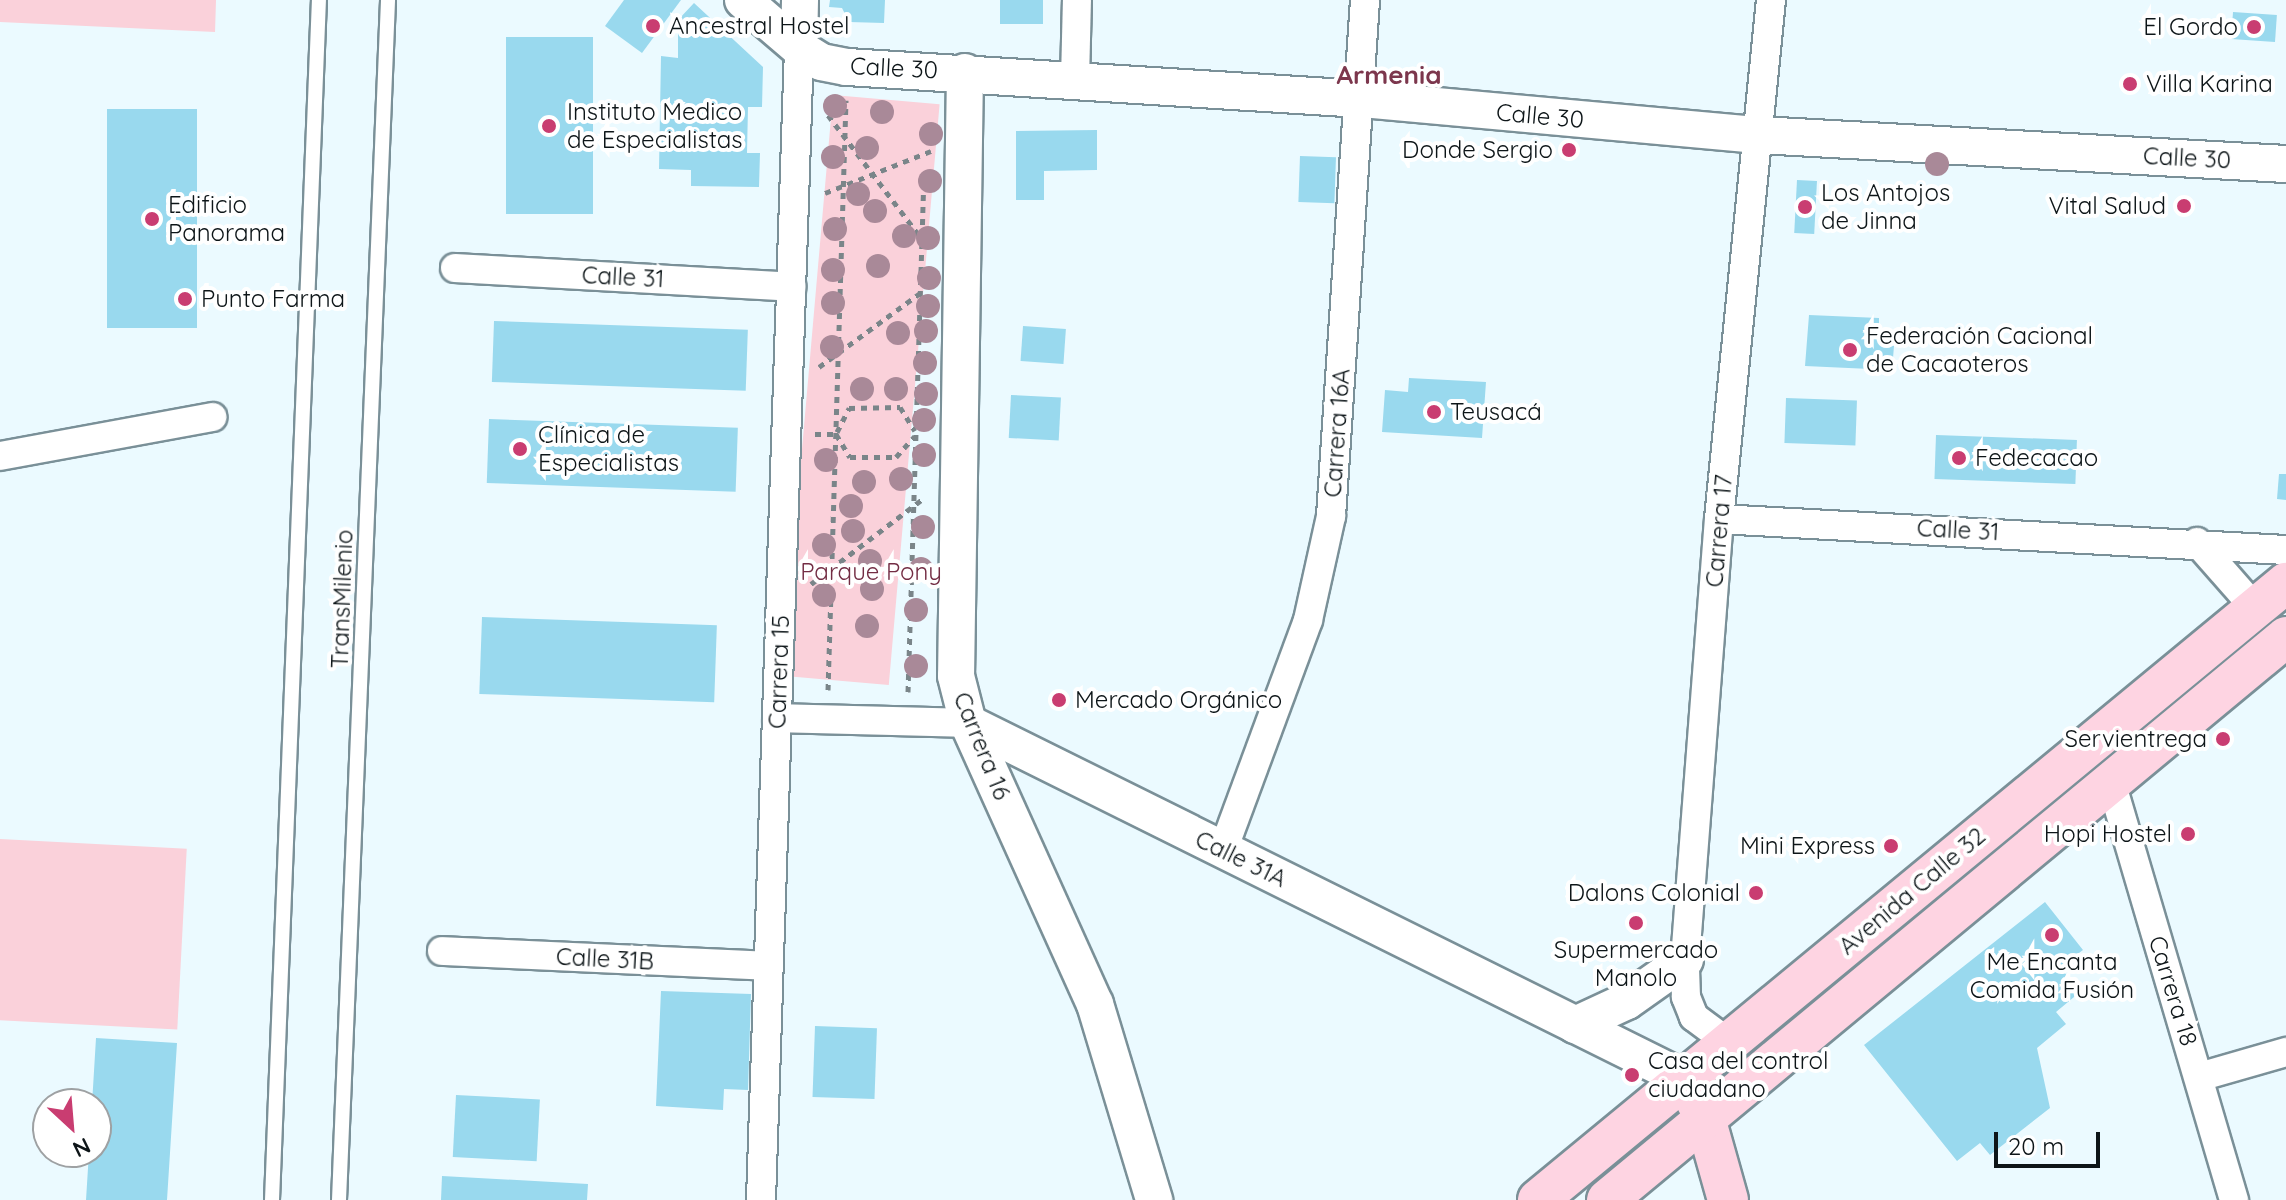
<!DOCTYPE html>
<html>
<head>
<meta charset="utf-8">
<style>
  body { margin:0 }
  #map { position:relative; width:2286px; height:1200px; overflow:hidden; background:#ebfaff; font-family:Quicksand,sans-serif }
  div>[style] { position:absolute }
  .green>* { inset:0; background:#fad1da; transform-origin:0 0 }
  .building>* { inset:0; background:#99d9ee; transform-origin:0 0 }
  .path>* { height:5px; margin-top:-2.5px; transform-origin:0; background:repeating-linear-gradient(90deg,#7a8589 0 6px,transparent 0 12px) }
  .roads { filter:drop-shadow(2px 0 #7a9098) drop-shadow(-2px 0 #7a9098) drop-shadow(0 2px #7a9098) drop-shadow(0 -2px #7a9098) }
  .service>* { height:14px; margin:-7px; padding:0 7px; transform-origin:7px; border-radius:7px; background:#fff }
  .minor>* { height:28px; margin:-14px; padding:0 14px; transform-origin:14px; border-radius:14px; background:#fff }
  .tertiary>* { height:36px; margin:-18px; padding:0 18px; transform-origin:18px; border-radius:18px; background:#fff }
  .secondary>* { height:40px; margin:-20px; padding:0 20px; transform-origin:20px; border-radius:20px; background:#fed4e2 }
  .trees>* { width:24px; height:24px; margin:-12px; border-radius:50%; background:#a98998 }
  .dots>* { width:22px; height:22px; translate:-50% -50%; box-sizing:border-box; border:4px solid #fff; border-radius:50% }
  span { translate:-50% -50%; white-space:nowrap; text-align:center; line-height:1.15; -webkit-text-stroke:8px #fff; paint-order:stroke }
  .poi-label { font-size:24px; color:#0d1518 }
  .left { translate:0 -50%; text-align:left }
  .right { translate:-100% -50%; text-align:right }
  .street-label { font-size:24px; color:#0d1518 }
  .park-label { font-size:24px; color:#732d44 }
  .neighbourhood-label { font-size:26px; color:#7c374d; font-weight:700 }
  .north { position:absolute; left:32px; top:1088px; width:80px; height:80px; box-sizing:border-box; background:#fff; border:2px solid #9ea1a3; border-radius:50%; rotate:154deg; font-size:22px; font-weight:700; line-height:32px; text-align:center; color:#0d1518 }
  .north::after { content:''; display:block; margin:auto; width:28px; height:36px; background:#c93d71; clip-path:polygon(50% 0,100% 100%,50% 72%,0 100%) }
  .scale { position:absolute; left:1994px; top:1132px; width:106px; height:36px; box-sizing:border-box; border:4px solid #0d1518; border-top:0; padding-left:10px; font-size:24px; line-height:28px; white-space:nowrap; color:#0d1518; -webkit-text-stroke:6px #fff; paint-order:stroke }
</style>
</head>
<body>
<div id="map">
  <div class="green">
    <i style="clip-path:polygon(0 0,216px 0,215px 32px,0 22px)"></i>
    <i style="left:833px;top:95px;width:107px;height:583px;rotate:5deg"></i>
    <i style="left:0;top:839px;width:187px;height:181px;rotate:3deg"></i>
  </div>
  <div class="building">
    <i style="clip-path:polygon(624px 0,681px 0,642px 53px,605px 26px)"></i>
    <i style="clip-path:polygon(830px 0,885px 0,884px 23px,849px 22px,842px 8px,829px 7px)"></i>
    <i style="left:1000px;top:0;width:43px;height:24px"></i>
    <i style="clip-path:polygon(694px 3px,763px 67px,762px 107px,748px 107px,747px 153px,760px 153px,759px 187px,691px 186px,691px 170px,659px 169px,661px 56px,678px 58px,678px 20px)"></i>
    <i style="left:2233px;top:12px;width:44px;height:27px;rotate:4deg"></i>
    <i style="left:506px;top:37px;width:87px;height:177px"></i>
    <i style="left:107px;top:109px;width:90px;height:219px"></i>
    <i style="clip-path:polygon(1097px 130px,1097px 170px,1044px 171px,1044px 200px,1016px 200px,1016px 131px)"></i>
    <i style="left:1300px;top:156px;width:36px;height:46px;rotate:2deg"></i>
    <i style="left:1797px;top:180px;width:20px;height:53px;rotate:3deg"></i>
    <i style="clip-path:polygon(1809px 315px,1879px 318px,1879px 334px,1895px 334px,1892px 370px,1805px 366px)"></i>
    <i style="left:494px;top:321px;width:254px;height:61px;rotate:2deg"></i>
    <i style="left:1023px;top:326px;width:43px;height:35px;rotate:4deg"></i>
    <i style="clip-path:polygon(1409px 378px,1486px 382px,1482px 438px,1382px 432px,1385px 390px,1408px 392px)"></i>
    <i style="left:1011px;top:395px;width:50px;height:43px;rotate:3deg"></i>
    <i style="left:1786px;top:398px;width:71px;height:45px;rotate:2deg"></i>
    <i style="left:489px;top:419px;width:249px;height:64px;rotate:2deg"></i>
    <i style="left:1936px;top:435px;width:141px;height:44px;rotate:2deg"></i>
    <i style="clip-path:polygon(2279px 474px,2286px 474px,2286px 500px,2277px 499px)"></i>
    <i style="left:482px;top:617px;width:235px;height:77px;rotate:2deg"></i>
    <i style="clip-path:polygon(2045px 902px,2083px 950px,2060px 967px,2080px 992px,2056px 1012px,2066px 1024px,2037px 1048px,2050px 1108px,1990px 1155px,1980px 1143px,1957px 1161px,1864px 1045px)"></i>
    <i style="clip-path:polygon(661px 991px,751px 994px,748px 1090px,724px 1089px,723px 1110px,656px 1106px)"></i>
    <i style="left:815px;top:1026px;width:62px;height:71px;rotate:2deg"></i>
    <i style="clip-path:polygon(96px 1038px,177px 1043px,167px 1200px,86px 1200px,89px 1152px,96px 1152px,92px 1104px)"></i>
    <i style="left:456px;top:1095px;width:84px;height:62px;rotate:3deg"></i>
    <i style="clip-path:polygon(442px 1176px,588px 1184px,587px 1200px,441px 1200px)"></i>
  </div>
  <div class="path">
    <i style="left:828px;top:115px;width:154px;rotate:52.9deg"></i>
    <i style="left:825px;top:193px;width:114px;rotate:-21.6deg"></i>
    <i style="left:819px;top:367px;width:125px;rotate:-36.2deg"></i>
    <i style="left:837px;top:432px;width:27px;rotate:-63deg"></i>
    <i style="left:849px;top:408px;width:51px;rotate:-1.1deg"></i>
    <i style="left:900px;top:407px;width:28px;rotate:58deg"></i>
    <i style="left:815px;top:434px;width:21px"></i>
    <i style="left:836px;top:434px;width:27px;rotate:59deg"></i>
    <i style="left:850px;top:457px;width:46px"></i>
    <i style="left:896px;top:457px;width:28px;rotate:-48deg"></i>
    <i style="left:811px;top:584px;width:142px;rotate:-37.3deg"></i>
    <i style="left:828px;top:690px;width:590px;rotate:-88.25deg"></i>
    <i style="left:908px;top:692px;width:518px;rotate:-88.23deg"></i>
  </div>
  <div class="roads">
    <div class="service">
      <i style="left:272px;top:1200px;width:1201px;rotate:-87.76deg"></i>
      <i style="left:339px;top:1200px;width:1201px;rotate:-87.66deg"></i>
    </div>
    <div class="minor">
      <i style="left:1075px;top:80px;width:80px;rotate:-88.6deg"></i>
      <i style="left:455px;top:268px;width:337px;rotate:3.2deg"></i>
      <i style="left:0;top:456px;width:216px;rotate:-10.4deg"></i>
      <i style="left:1719px;top:519px;width:568px;rotate:3.13deg"></i>
      <i style="left:2197px;top:542px;width:88px;rotate:48.7deg"></i>
      <i style="left:777px;top:718px;width:191px;rotate:1.5deg"></i>
      <i style="left:2111px;top:782px;width:436px;rotate:73.6deg"></i>
      <i style="left:1223px;top:850px;width:245px;rotate:-69.7deg"></i>
      <i style="left:1308px;top:620px;width:107px;rotate:-77.5deg"></i>
      <i style="left:1331px;top:516px;width:517px;rotate:-86.23deg"></i>
      <i style="left:442px;top:951px;width:327px;rotate:2.6deg"></i>
      <i style="left:1729px;top:1043px;width:44px;rotate:-143.4deg"></i>
      <i style="left:1694px;top:1017px;width:22px;rotate:-112deg"></i>
      <i style="left:1686px;top:997px;width:37px;rotate:-92deg"></i>
      <i style="left:1685px;top:960px;width:442px;rotate:-85.6deg"></i>
      <i style="left:1719px;top:519px;width:522px;rotate:-84.28deg"></i>
      <i style="left:2199px;top:1077px;width:91px;rotate:-16deg"></i>
      <i style="left:761px;top:1200px;width:1153px;rotate:-88.11deg"></i>
    </div>
    <div class="tertiary">
      <i style="left:743px;top:0;width:74px;rotate:40.6deg"></i>
      <i style="left:799px;top:48px;width:26px;rotate:32deg"></i>
      <i style="left:821px;top:62px;width:26px;rotate:11deg"></i>
      <i style="left:847px;top:67px;width:515px;rotate:3.56deg"></i>
      <i style="left:1361px;top:99px;width:400px;rotate:5.2deg"></i>
      <i style="left:1759px;top:135px;width:528px;rotate:3.15deg"></i>
      <i style="left:799px;top:48px;width:48px;rotate:-88.8deg"></i>
      <i style="left:965px;top:72px;width:604px;rotate:90.85deg"></i>
      <i style="left:956px;top:676px;width:49px;rotate:75.7deg"></i>
      <i style="left:968px;top:723px;width:308px;rotate:65.7deg"></i>
      <i style="left:1095px;top:1004px;width:205px;rotate:73.2deg"></i>
      <i style="left:968px;top:723px;width:801px;rotate:26.41deg"></i>
      <i style="left:1575px;top:1025px;width:57px;rotate:-24.8deg"></i>
      <i style="left:1627px;top:1001px;width:71px;rotate:-35.3deg"></i>
    </div>
    <div class="secondary">
      <i style="left:1694px;top:1097px;width:24px;rotate:62deg"></i>
      <i style="left:1705px;top:1118px;width:85px;rotate:74.3deg"></i>
      <i style="left:1538px;top:1200px;width:970px;rotate:-39.52deg"></i>
      <i style="left:1607px;top:1200px;width:882px;rotate:-39.66deg"></i>
    </div>
  </div>
  <div class="trees">
    <i style="left:835px;top:106px"></i>
    <i style="left:882px;top:112px"></i>
    <i style="left:931px;top:134px"></i>
    <i style="left:867px;top:148px"></i>
    <i style="left:833px;top:157px"></i>
    <i style="left:1937px;top:164px"></i>
    <i style="left:930px;top:181px"></i>
    <i style="left:858px;top:194px"></i>
    <i style="left:875px;top:211px"></i>
    <i style="left:835px;top:229px"></i>
    <i style="left:904px;top:236px"></i>
    <i style="left:928px;top:238px"></i>
    <i style="left:878px;top:266px"></i>
    <i style="left:833px;top:270px"></i>
    <i style="left:929px;top:278px"></i>
    <i style="left:833px;top:303px"></i>
    <i style="left:928px;top:306px"></i>
    <i style="left:926px;top:331px"></i>
    <i style="left:898px;top:333px"></i>
    <i style="left:832px;top:347px"></i>
    <i style="left:925px;top:363px"></i>
    <i style="left:862px;top:389px"></i>
    <i style="left:896px;top:389px"></i>
    <i style="left:926px;top:394px"></i>
    <i style="left:924px;top:420px"></i>
    <i style="left:924px;top:455px"></i>
    <i style="left:826px;top:460px"></i>
    <i style="left:901px;top:479px"></i>
    <i style="left:864px;top:482px"></i>
    <i style="left:851px;top:506px"></i>
    <i style="left:923px;top:527px"></i>
    <i style="left:853px;top:531px"></i>
    <i style="left:824px;top:545px"></i>
    <i style="left:870px;top:561px"></i>
    <i style="left:921px;top:569px"></i>
    <i style="left:872px;top:589px"></i>
    <i style="left:824px;top:595px"></i>
    <i style="left:916px;top:610px"></i>
    <i style="left:867px;top:626px"></i>
    <i style="left:916px;top:666px"></i>
  </div>
  <div class="dots">
    <i style="left:653px;top:26px;background:#c93d71"></i>
    <i style="left:2254px;top:27px;background:#c93d71"></i>
    <i style="left:2130px;top:84px;background:#c93d71"></i>
    <i style="left:549px;top:126px;background:#c93d71"></i>
    <i style="left:1569px;top:150px;background:#c93d71"></i>
    <i style="left:2184px;top:206px;background:#c93d71"></i>
    <i style="left:1805px;top:207px;background:#c93d71"></i>
    <i style="left:152px;top:219px;background:#c93d71"></i>
    <i style="left:185px;top:299px;background:#c93d71"></i>
    <i style="left:1850px;top:350px;background:#c93d71"></i>
    <i style="left:1434px;top:412px;background:#c93d71"></i>
    <i style="left:520px;top:449px;background:#c93d71"></i>
    <i style="left:1959px;top:458px;background:#c93d71"></i>
    <i style="left:1059px;top:700px;background:#c93d71"></i>
    <i style="left:2223px;top:739px;background:#c93d71"></i>
    <i style="left:2188px;top:834px;background:#c93d71"></i>
    <i style="left:1891px;top:846px;background:#c93d71"></i>
    <i style="left:1756px;top:893px;background:#c93d71"></i>
    <i style="left:1636px;top:923px;background:#c93d71"></i>
    <i style="left:2052px;top:935px;background:#c93d71"></i>
    <i style="left:1632px;top:1075px;background:#c93d71"></i>
  </div>
  <div class="poi-label">
    <span class="left" style="left:669px;top:26px">Ancestral Hostel</span>
    <span class="right" style="left:2238px;top:27px">El Gordo</span>
    <span class="left" style="left:2146px;top:84px">Villa Karina</span>
    <span class="left" style="left:567px;top:126px">Instituto Medico<br>de Especialistas</span>
    <span class="right" style="left:1553px;top:150px">Donde Sergio</span>
    <span class="left" style="left:1821px;top:207px">Los Antojos<br>de Jinna</span>
    <span class="left" style="left:168px;top:219px">Edificio<br>Panorama</span>
    <span class="right" style="left:2166px;top:206px">Vital Salud</span>
    <span class="left" style="left:201px;top:299px">Punto Farma</span>
    <span class="left" style="left:1866px;top:350px">Federación Cacional<br>de Cacaoteros</span>
    <span class="left" style="left:1450px;top:412px">Teusacá</span>
    <span class="left" style="left:538px;top:449px">Clínica de<br>Especialistas</span>
    <span class="left" style="left:1975px;top:458px">Fedecacao</span>
    <span class="left" style="left:1075px;top:700px">Mercado Orgánico</span>
    <span class="right" style="left:2207px;top:739px">Servientrega</span>
    <span class="right" style="left:2172px;top:834px">Hopi Hostel</span>
    <span class="right" style="left:1875px;top:846px">Mini Express</span>
    <span class="right" style="left:1740px;top:893px">Dalons Colonial</span>
    <span style="left:1636px;top:964px">Supermercado<br>Manolo</span>
    <span style="left:2052px;top:976px">Me Encanta<br>Comida Fusión</span>
    <span class="left" style="left:1648px;top:1075px">Casa del control<br>ciudadano</span>
  </div>
  <div class="street-label">
    <span style="left:894px;top:68px;rotate:3deg">Calle 30</span>
    <span style="left:1540px;top:116px;rotate:5deg">Calle 30</span>
    <span style="left:2187px;top:158px;rotate:3deg">Calle 30</span>
    <span style="left:623px;top:277px;rotate:3deg">Calle 31</span>
    <span style="left:1337px;top:433px;rotate:-86deg">Carrera 16A</span>
    <span style="left:1958px;top:530px;rotate:3deg">Calle 31</span>
    <span style="left:1719px;top:531px;rotate:-85deg">Carrera 17</span>
    <span style="left:342px;top:599px;rotate:-88deg">TransMilenio</span>
    <span style="left:779px;top:672px;rotate:-88deg">Carrera 15</span>
    <span style="left:982px;top:746px;rotate:68deg">Carrera 16</span>
    <span style="left:1241px;top:859px;rotate:26deg">Calle 31A</span>
    <span style="left:1912px;top:891px;rotate:-40deg">Avenida Calle 32</span>
    <span style="left:605px;top:959px;rotate:3deg">Calle 31B</span>
    <span style="left:2173px;top:991px;rotate:73deg">Carrera 18</span>
  </div>
  <div class="park-label">
    <span style="left:871px;top:572px">Parque Pony</span>
  </div>
  <div class="neighbourhood-label">
    <span style="left:1389px;top:75px">Armenia</span>
  </div>
  <div class="north">N</div>
  <div class="scale">20 m</div>
</div>
</body>
</html>
